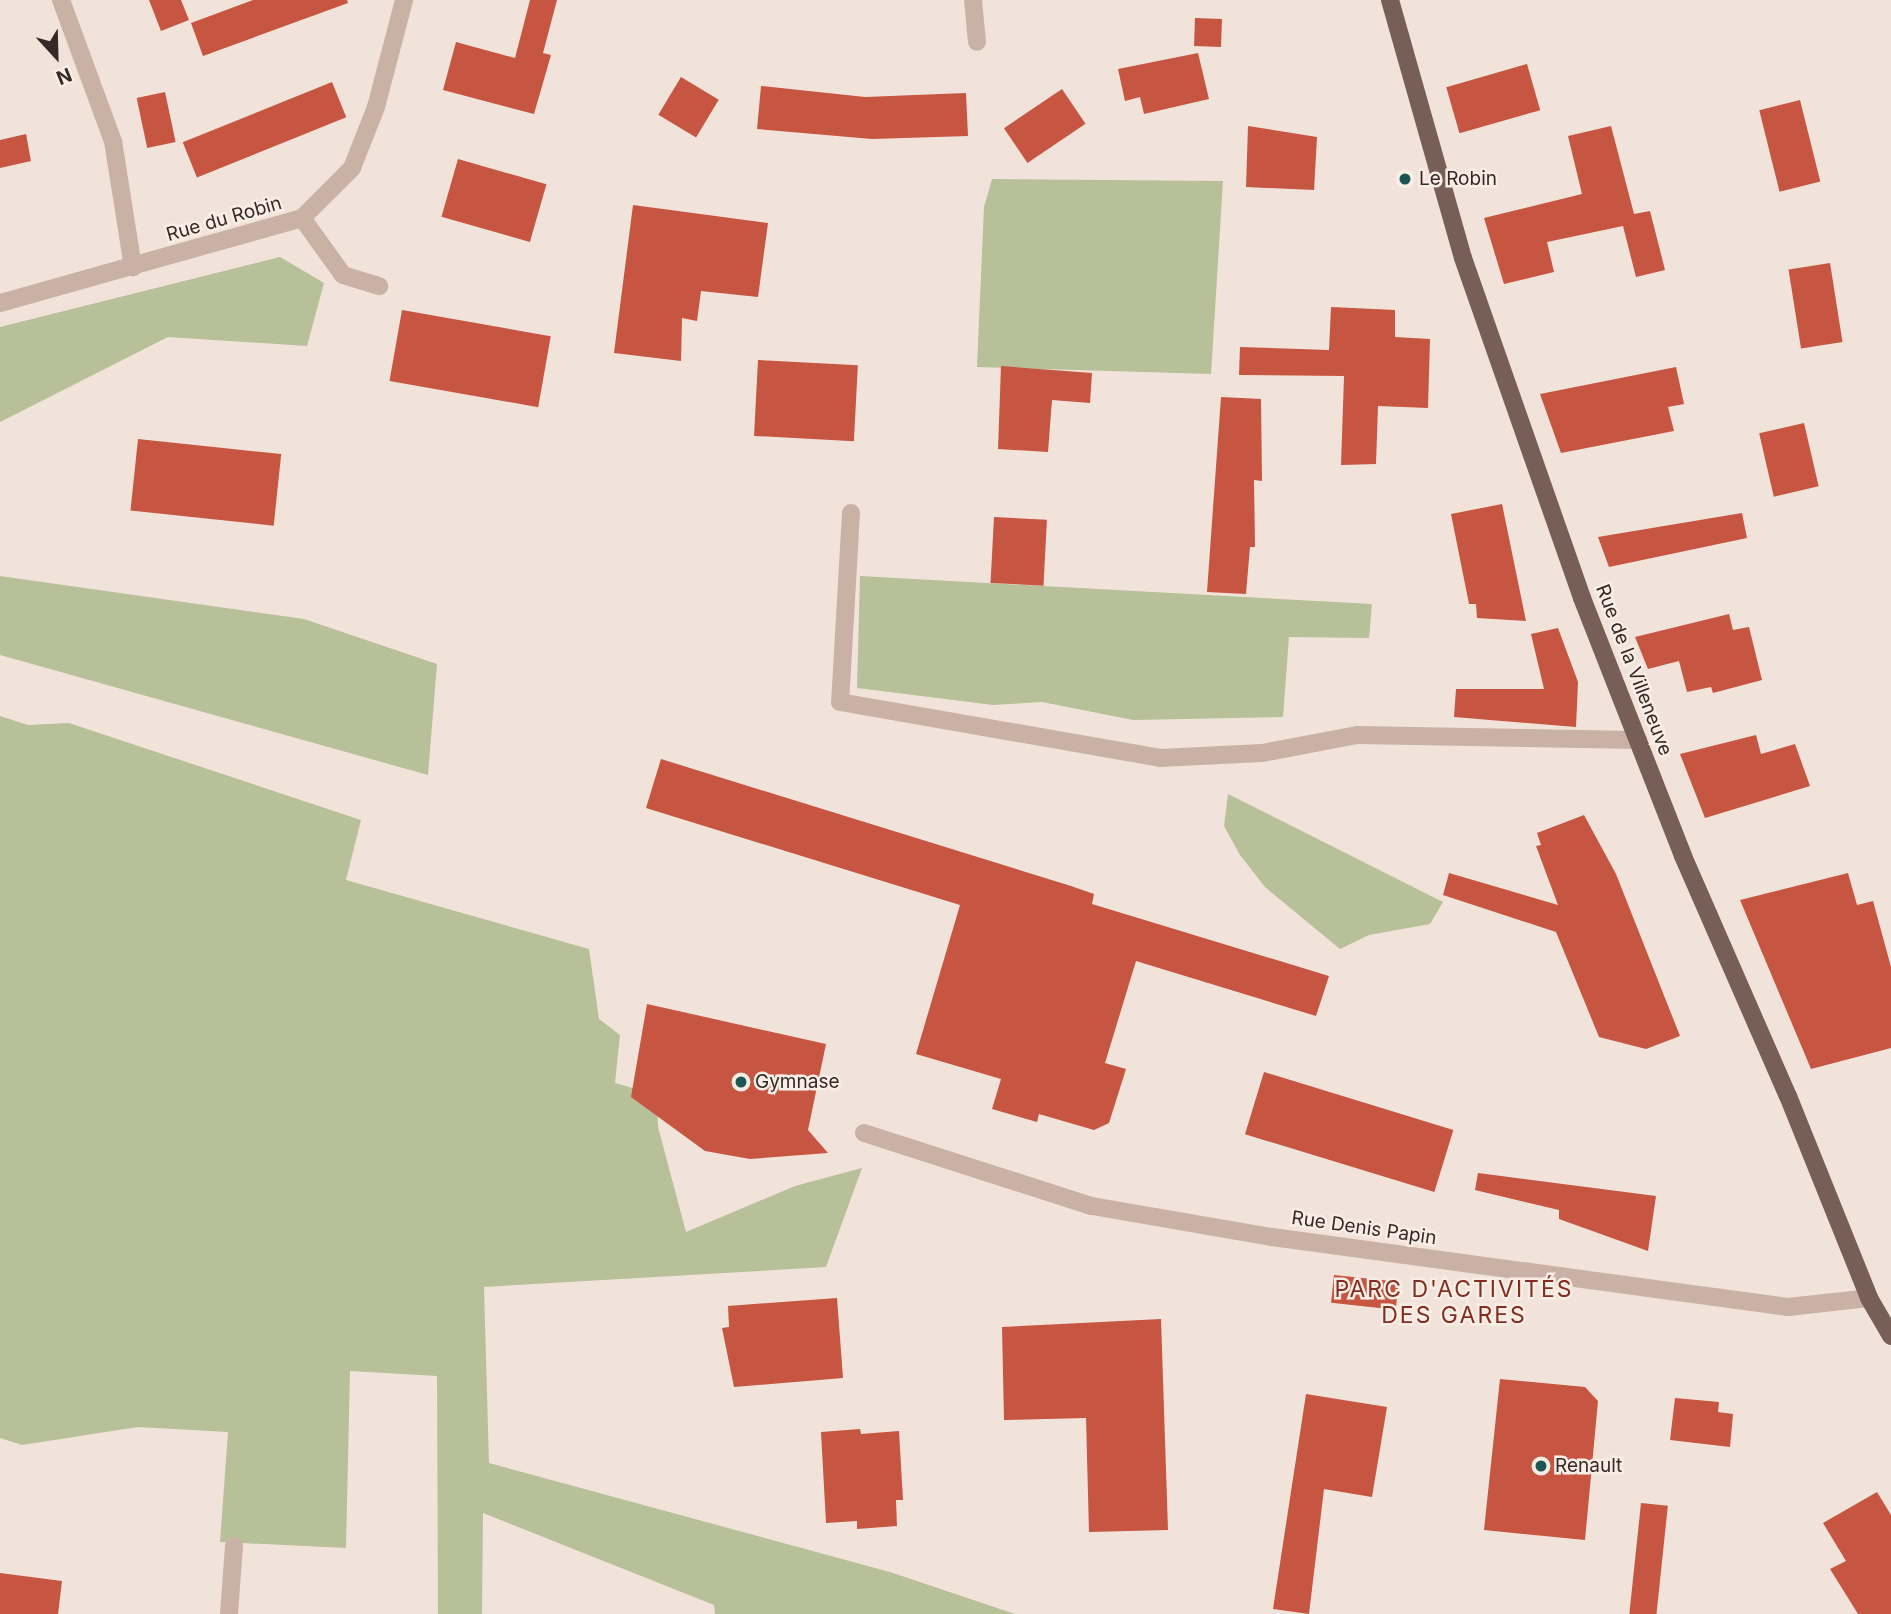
<!DOCTYPE html>
<html>
<head>
<meta charset="utf-8">
<style>
  body { margin:0 }
  #map { position:relative; width:1891px; height:1614px; overflow:hidden; background:#f1e3d9; font-family:Inter,sans-serif }
  div>[style] { position:absolute }
  .green>* { inset:0; background:#b7c099 }
  .building>* { inset:0; background:#c65542; transform-origin:0 0 }
  .minor>* { height:18px; margin:-9px; padding:0 9px; transform-origin:9px; border-radius:9px; background:#c9b2a5 }
  .major>* { height:18px; margin:-9px; padding:0 9px; transform-origin:9px; border-radius:9px; background:#775f57 }
  .dots>* { width:19px; height:19px; translate:-50% -50%; box-sizing:border-box; border:4px solid #f9eee5; border-radius:50% }
  span { translate:-50% -50%; white-space:nowrap; text-align:center; line-height:1.15; -webkit-text-stroke:5px #f9eee5; paint-order:stroke }
  .poi-label { font-size:19px; color:#352926 }
  .left { translate:0 -50%; text-align:left }
  .street-label { font-size:19px; color:#352926 }
  .quarter-label { font-size:23px; color:#832d20; letter-spacing:2px }
  .north { position:absolute; left:21px; top:21px; width:70px; height:70px; -webkit-text-stroke:5px #f9eee5; paint-order:stroke; rotate:158deg; font-size:19px; font-weight:700; line-height:28px; text-align:center; color:#352926 }
  .north::after { content:''; display:block; margin:auto; width:24px; height:32px; background:#352926; clip-path:polygon(50% 0,100% 100%,50% 72%,0 100%) }
</style>
</head>
<body>
<div id="map">
  <div class="green">
    <i style="clip-path:polygon(992px 179px,1223px 181px,1211px 374px,977px 367px,984px 207px)"></i>
    <i style="clip-path:polygon(280px 257px,324px 283px,307px 346px,168px 337px,0 422px,0 327px)"></i>
    <i style="clip-path:polygon(0 576px,304px 619px,437px 664px,428px 775px,0 655px)"></i>
    <i style="clip-path:polygon(860px 576px,1372px 604px,1369px 638px,1289px 637px,1283px 717px,1133px 720px,1042px 702px,993px 705px,857px 688px)"></i>
    <i style="clip-path:polygon(0 716px,28px 725px,69px 723px,361px 820px,346px 880px,589px 949px,599px 1019px,620px 1035px,615px 1083px,657px 1095px,658px 1127px,686px 1232px,795px 1186px,862px 1168px,826px 1267px,484px 1287px,489px 1463px,890px 1572px,1015px 1614px,715px 1614px,714px 1605px,483px 1513px,482px 1614px,438px 1614px,437px 1376px,350px 1371px,346px 1548px,220px 1542px,228px 1432px,138px 1427px,22px 1445px,0 1438px)"></i>
    <i style="clip-path:polygon(1228px 794px,1443px 902px,1430px 924px,1369px 935px,1340px 949px,1265px 887px,1240px 855px,1224px 826px)"></i>
  </div>
  <div class="building">
    <i style="clip-path:polygon(149px 0,181px 0,189px 20px,161px 31px)"></i>
    <i style="clip-path:polygon(253px 0,347px 0,348px 3px,203px 56px,191px 23px)"></i>
    <i style="clip-path:polygon(530px 0,557px 0,543px 53px,551px 55px,534px 114px,443px 90px,456px 42px,515px 58px)"></i>
    <i style="left:1195px;top:18px;width:27px;height:28px;rotate:2deg"></i>
    <i style="clip-path:polygon(1198px 53px,1209px 99px,1144px 114px,1140px 97px,1125px 101px,1118px 69px)"></i>
    <i style="left:1527px;top:64px;width:48px;height:84px;rotate:74deg"></i>
    <i style="left:681px;top:77px;width:44px;height:44px;rotate:31deg"></i>
    <i style="left:332px;top:82px;width:38px;height:161px;rotate:68deg"></i>
    <i style="clip-path:polygon(761px 86px,865px 97px,966px 93px,968px 136px,872px 139px,757px 129px)"></i>
    <i style="left:1062px;top:89px;width:42px;height:70px;rotate:56deg"></i>
    <i style="left:165px;top:92px;width:51px;height:29px;rotate:78deg"></i>
    <i style="left:1800px;top:100px;width:84px;height:42px;rotate:76deg"></i>
    <i style="clip-path:polygon(1248px 126px,1317px 137px,1314px 190px,1246px 187px)"></i>
    <i style="clip-path:polygon(1611px 126px,1634px 214px,1650px 211px,1665px 270px,1636px 277px,1623px 226px,1547px 242px,1554px 272px,1504px 284px,1484px 218px,1582px 194px,1568px 136px)"></i>
    <i style="clip-path:polygon(26px 134px,31px 161px,0 168px,0 140px)"></i>
    <i style="left:458px;top:159px;width:92px;height:60px;rotate:16deg"></i>
    <i style="clip-path:polygon(633px 205px,768px 223px,758px 297px,701px 291px,697px 321px,682px 318px,681px 361px,614px 353px)"></i>
    <i style="left:1830px;top:263px;width:80px;height:42px;rotate:81deg"></i>
    <i style="clip-path:polygon(1331px 307px,1395px 310px,1395px 337px,1430px 339px,1428px 408px,1378px 406px,1376px 464px,1341px 465px,1344px 376px,1239px 375px,1240px 347px,1329px 350px)"></i>
    <i style="left:402px;top:310px;width:151px;height:72px;rotate:10deg"></i>
    <i style="left:758px;top:360px;width:100px;height:76px;rotate:3deg"></i>
    <i style="clip-path:polygon(1001px 366px,1092px 373px,1090px 403px,1052px 400px,1048px 452px,998px 449px)"></i>
    <i style="clip-path:polygon(1676px 367px,1684px 404px,1668px 407px,1674px 431px,1561px 453px,1540px 394px)"></i>
    <i style="clip-path:polygon(1221px 397px,1261px 399px,1262px 481px,1254px 480px,1255px 547px,1250px 547px,1246px 594px,1207px 592px)"></i>
    <i style="left:1804px;top:423px;width:65px;height:46px;rotate:77deg"></i>
    <i style="left:138px;top:439px;width:144px;height:72px;rotate:6deg"></i>
    <i style="clip-path:polygon(1502px 504px,1526px 621px,1477px 618px,1476px 604px,1469px 604px,1451px 514px)"></i>
    <i style="clip-path:polygon(1742px 513px,1747px 538px,1609px 567px,1598px 537px)"></i>
    <i style="left:994px;top:517px;width:53px;height:66px;rotate:3deg"></i>
    <i style="clip-path:polygon(1729px 614px,1733px 630px,1749px 627px,1762px 680px,1713px 693px,1711px 687px,1687px 692px,1679px 661px,1648px 669px,1635px 637px)"></i>
    <i style="clip-path:polygon(1558px 628px,1578px 682px,1576px 727px,1454px 717px,1456px 689px,1544px 689px,1531px 634px)"></i>
    <i style="clip-path:polygon(1756px 735px,1761px 754px,1795px 744px,1810px 786px,1705px 818px,1680px 754px)"></i>
    <i style="clip-path:polygon(661px 759px,1071px 886px,1094px 894px,1092px 904px,1329px 976px,1316px 1016px,1136px 961px,1105px 1063px,1126px 1069px,1109px 1123px,1094px 1130px,1039px 1114px,1037px 1122px,992px 1109px,1001px 1079px,916px 1054px,960px 905px,646px 808px)"></i>
    <i style="clip-path:polygon(1584px 815px,1616px 874px,1680px 1036px,1646px 1049px,1599px 1037px,1556px 932px,1443px 895px,1449px 873px,1558px 905px,1536px 846px,1541px 845px,1537px 833px)"></i>
    <i style="clip-path:polygon(1848px 873px,1857px 905px,1873px 901px,1891px 967px,1891px 1048px,1811px 1069px,1740px 900px)"></i>
    <i style="clip-path:polygon(647px 1004px,826px 1044px,808px 1130px,828px 1153px,750px 1159px,705px 1151px,631px 1097px)"></i>
    <i style="left:1264px;top:1072px;width:198px;height:65px;rotate:17deg"></i>
    <i style="clip-path:polygon(1478px 1173px,1656px 1196px,1648px 1251px,1559px 1219px,1559px 1210px,1475px 1190px)"></i>
    <i style="left:1334px;top:1275px;width:65px;height:28px;rotate:6deg"></i>
    <i style="clip-path:polygon(837px 1298px,843px 1378px,734px 1387px,722px 1328px,729px 1327px,728px 1306px)"></i>
    <i style="clip-path:polygon(1161px 1319px,1168px 1530px,1089px 1532px,1086px 1418px,1004px 1420px,1002px 1327px)"></i>
    <i style="clip-path:polygon(1500px 1379px,1585px 1387px,1598px 1401px,1585px 1540px,1484px 1530px)"></i>
    <i style="clip-path:polygon(1306px 1394px,1387px 1407px,1372px 1497px,1324px 1489px,1309px 1614px,1273px 1609px)"></i>
    <i style="clip-path:polygon(1675px 1398px,1719px 1402px,1718px 1412px,1733px 1414px,1730px 1447px,1670px 1440px)"></i>
    <i style="clip-path:polygon(860px 1429px,861px 1434px,899px 1431px,903px 1500px,896px 1500px,897px 1526px,857px 1529px,857px 1521px,826px 1523px,821px 1432px)"></i>
    <i style="clip-path:polygon(1877px 1492px,1891px 1515px,1891px 1614px,1858px 1614px,1830px 1569px,1846px 1561px,1823px 1523px)"></i>
    <i style="left:1641px;top:1503px;width:27px;height:112px;rotate:6deg"></i>
    <i style="clip-path:polygon(0 1573px,62px 1581px,58px 1614px,0 1614px)"></i>
  </div>
  <div class="minor">
    <i style="left:61px;top:0;width:150px;rotate:69.8deg"></i>
    <i style="left:113px;top:141px;width:128px;rotate:81deg"></i>
    <i style="left:973px;top:0;width:42px;rotate:84.6deg"></i>
    <i style="left:302px;top:218px;width:70px;rotate:54.3deg"></i>
    <i style="left:343px;top:275px;width:38px;rotate:17deg"></i>
    <i style="left:0;top:303px;width:314px;rotate:-15.7deg"></i>
    <i style="left:302px;top:218px;width:71px;rotate:-45deg"></i>
    <i style="left:352px;top:168px;width:66px;rotate:-68.5deg"></i>
    <i style="left:376px;top:107px;width:111px;rotate:-75.3deg"></i>
    <i style="left:851px;top:513px;width:189px;rotate:93.3deg"></i>
    <i style="left:840px;top:702px;width:325px;rotate:9.9deg"></i>
    <i style="left:1160px;top:758px;width:102px;rotate:-2.8deg"></i>
    <i style="left:1262px;top:753px;width:97px;rotate:-10.7deg"></i>
    <i style="left:1357px;top:735px;width:281px;rotate:1deg"></i>
    <i style="left:864px;top:1133px;width:239px;rotate:17.8deg"></i>
    <i style="left:1092px;top:1206px;width:183px;rotate:9.8deg"></i>
    <i style="left:1272px;top:1237px;width:521px;rotate:7.73deg"></i>
    <i style="left:1788px;top:1307px;width:81px;rotate:-6.3deg"></i>
    <i style="left:229px;top:1614px;width:68px;rotate:-85.8deg"></i>
  </div>
  <div class="major">
    <i style="left:1390px;top:0;width:268px;rotate:74.2deg"></i>
    <i style="left:1463px;top:258px;width:360px;rotate:70.7deg"></i>
    <i style="left:1582px;top:598px;width:277px;rotate:68.6deg"></i>
    <i style="left:1683px;top:856px;width:262px;rotate:66.4deg"></i>
    <i style="left:1788px;top:1096px;width:218px;rotate:68.1deg"></i>
    <i style="left:1869px;top:1298px;width:44px;rotate:59.9deg"></i>
  </div>
  <div class="dots">
    <i style="left:1405px;top:179px;background:#1c5654"></i>
    <i style="left:741px;top:1082px;background:#1c5654"></i>
    <i style="left:1541px;top:1466px;background:#1c5654"></i>
  </div>
  <div class="poi-label">
    <span class="left" style="left:1419px;top:179px">Le Robin</span>
    <span class="left" style="left:755px;top:1082px">Gymnase</span>
    <span class="left" style="left:1555px;top:1466px">Renault</span>
  </div>
  <div class="street-label">
    <span style="left:224px;top:219px;rotate:-16deg">Rue du Robin</span>
    <span style="left:1634px;top:670px;rotate:69deg">Rue de la Villeneuve</span>
    <span style="left:1364px;top:1228px;rotate:8deg">Rue Denis Papin</span>
  </div>
  <div class="quarter-label">
    <span style="left:1454px;top:1302px">PARC D'ACTIVITÉS<br>DES GARES</span>
  </div>
  <div class="north">N</div>
</div>
</body>
</html>
